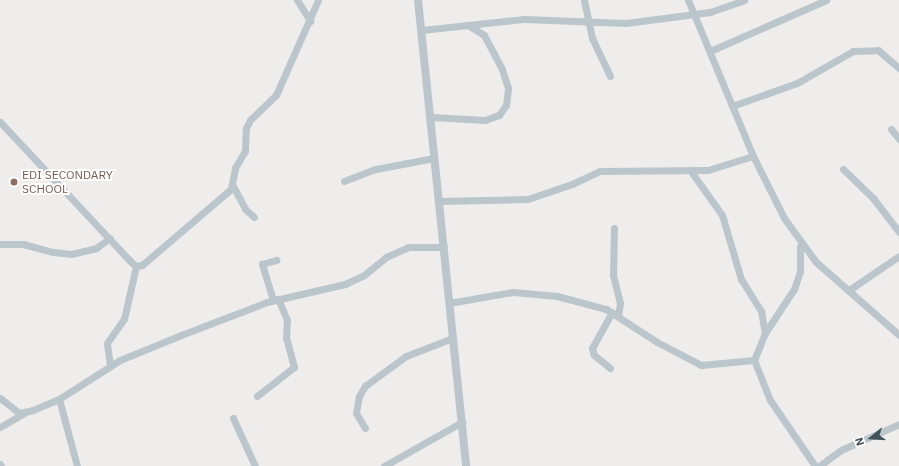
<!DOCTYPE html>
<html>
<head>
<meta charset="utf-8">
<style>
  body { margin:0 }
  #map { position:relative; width:899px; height:466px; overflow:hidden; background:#efecec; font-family:"IBM Plex Sans",sans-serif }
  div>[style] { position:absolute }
  .minor>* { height:7px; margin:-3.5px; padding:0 3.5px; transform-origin:3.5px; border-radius:3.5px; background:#bac6cc }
  .tertiary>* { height:8px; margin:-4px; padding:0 4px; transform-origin:4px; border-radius:4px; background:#bac6cc }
  .dots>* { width:11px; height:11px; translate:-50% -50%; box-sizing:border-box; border:2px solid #fff; border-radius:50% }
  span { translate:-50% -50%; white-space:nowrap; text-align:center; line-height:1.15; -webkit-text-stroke:4px #fff; paint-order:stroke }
  .education-label { font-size:12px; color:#785e54 }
  .left { translate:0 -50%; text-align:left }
  .north { position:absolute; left:851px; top:418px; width:40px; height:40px; -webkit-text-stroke:3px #fff; paint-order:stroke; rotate:252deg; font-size:11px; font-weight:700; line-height:16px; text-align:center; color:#445359 }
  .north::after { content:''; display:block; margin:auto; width:14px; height:18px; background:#445359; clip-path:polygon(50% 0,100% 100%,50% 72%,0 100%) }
</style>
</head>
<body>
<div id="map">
  <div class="minor">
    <i style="left:297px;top:0;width:25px;rotate:58deg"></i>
    <i style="left:584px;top:0;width:39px;rotate:78deg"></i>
    <i style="left:592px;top:38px;width:42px;rotate:64.7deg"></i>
    <i style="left:688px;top:0;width:169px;rotate:67.4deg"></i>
    <i style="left:753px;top:156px;width:69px;rotate:63.4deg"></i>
    <i style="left:784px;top:218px;width:54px;rotate:54deg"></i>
    <i style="left:816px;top:262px;width:111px;rotate:41.3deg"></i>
    <i style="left:422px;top:30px;width:103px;rotate:-6.2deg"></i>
    <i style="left:524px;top:19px;width:102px;rotate:2.2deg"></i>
    <i style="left:626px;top:23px;width:85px;rotate:-7.5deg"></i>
    <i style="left:710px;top:12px;width:36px;rotate:-19deg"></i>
    <i style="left:710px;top:51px;width:127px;rotate:-23.7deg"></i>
    <i style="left:732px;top:106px;width:69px;rotate:-19.5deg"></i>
    <i style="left:797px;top:83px;width:64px;rotate:-29.7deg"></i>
    <i style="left:853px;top:51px;width:25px;rotate:-2deg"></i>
    <i style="left:878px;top:50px;width:28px;rotate:41deg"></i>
    <i style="left:431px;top:117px;width:54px;rotate:3.2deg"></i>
    <i style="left:485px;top:120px;width:15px;rotate:-20deg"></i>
    <i style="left:499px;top:115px;width:12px;rotate:-55deg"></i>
    <i style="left:506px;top:105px;width:17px;rotate:-83deg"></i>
    <i style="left:508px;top:88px;width:20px;rotate:-108deg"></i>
    <i style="left:502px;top:69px;width:38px;rotate:-118deg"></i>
    <i style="left:484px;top:35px;width:19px;rotate:-148deg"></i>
    <i style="left:0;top:122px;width:189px;rotate:46.9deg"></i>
    <i style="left:129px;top:260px;width:9px;rotate:41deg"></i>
    <i style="left:136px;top:266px;width:6px;rotate:-9deg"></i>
    <i style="left:142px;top:265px;width:117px;rotate:-40.5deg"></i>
    <i style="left:231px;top:189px;width:21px;rotate:-79deg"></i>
    <i style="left:235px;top:168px;width:20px;rotate:-60deg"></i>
    <i style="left:245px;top:151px;width:23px;rotate:-88deg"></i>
    <i style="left:246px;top:128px;width:9px;rotate:-63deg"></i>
    <i style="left:250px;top:120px;width:36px;rotate:-44deg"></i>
    <i style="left:276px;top:95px;width:104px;rotate:-66.1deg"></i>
    <i style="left:891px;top:129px;width:13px;rotate:51deg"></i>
    <i style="left:843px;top:169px;width:42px;rotate:44deg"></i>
    <i style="left:873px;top:198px;width:43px;rotate:52.6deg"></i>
    <i style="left:690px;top:170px;width:55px;rotate:54.6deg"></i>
    <i style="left:722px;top:215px;width:67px;rotate:73.5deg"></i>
    <i style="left:741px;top:279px;width:38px;rotate:58deg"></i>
    <i style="left:761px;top:311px;width:22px;rotate:80deg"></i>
    <i style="left:344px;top:181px;width:34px;rotate:-21deg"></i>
    <i style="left:376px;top:169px;width:59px;rotate:-10.7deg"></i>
    <i style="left:233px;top:186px;width:26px;rotate:62deg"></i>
    <i style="left:245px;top:209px;width:12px;rotate:42deg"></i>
    <i style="left:438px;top:201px;width:90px;rotate:-1.3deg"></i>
    <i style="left:528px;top:199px;width:46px;rotate:-18.8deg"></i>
    <i style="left:572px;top:184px;width:31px;rotate:-25deg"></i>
    <i style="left:600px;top:171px;width:108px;rotate:-0.5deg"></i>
    <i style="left:708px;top:170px;width:47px;rotate:-17.3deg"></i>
    <i style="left:614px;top:228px;width:47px;rotate:91.2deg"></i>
    <i style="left:613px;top:275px;width:29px;rotate:76deg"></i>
    <i style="left:620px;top:303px;width:12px;rotate:99deg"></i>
    <i style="left:0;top:244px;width:23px"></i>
    <i style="left:23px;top:244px;width:31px;rotate:15deg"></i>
    <i style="left:53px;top:252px;width:18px;rotate:6deg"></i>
    <i style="left:71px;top:254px;width:26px;rotate:-13deg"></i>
    <i style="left:96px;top:248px;width:17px;rotate:-36deg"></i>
    <i style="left:800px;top:246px;width:25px;rotate:90deg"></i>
    <i style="left:800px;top:271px;width:19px;rotate:108deg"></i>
    <i style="left:794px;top:289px;width:53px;rotate:123.4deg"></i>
    <i style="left:765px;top:333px;width:29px;rotate:112deg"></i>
    <i style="left:754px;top:360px;width:43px;rotate:68.2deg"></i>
    <i style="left:770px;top:400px;width:80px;rotate:55.7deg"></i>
    <i style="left:849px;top:290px;width:60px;rotate:-34.2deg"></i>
    <i style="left:273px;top:300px;width:38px;rotate:-107deg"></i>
    <i style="left:262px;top:264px;width:15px;rotate:-16deg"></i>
    <i style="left:449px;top:303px;width:65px;rotate:-9.8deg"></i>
    <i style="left:513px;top:292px;width:44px;rotate:5.2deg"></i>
    <i style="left:557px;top:296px;width:51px;rotate:14.9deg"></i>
    <i style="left:606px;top:309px;width:61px;rotate:32.9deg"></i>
    <i style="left:657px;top:342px;width:50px;rotate:27.6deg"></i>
    <i style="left:701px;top:365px;width:53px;rotate:-5.4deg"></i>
    <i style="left:110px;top:365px;width:22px;rotate:-98deg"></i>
    <i style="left:107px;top:343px;width:29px;rotate:-55deg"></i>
    <i style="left:124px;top:319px;width:54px;rotate:-77.2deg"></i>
    <i style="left:610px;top:368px;width:21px;rotate:-141deg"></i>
    <i style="left:594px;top:355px;width:7px;rotate:-106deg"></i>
    <i style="left:592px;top:348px;width:41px;rotate:-60.9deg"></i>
    <i style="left:257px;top:396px;width:47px;rotate:-38.1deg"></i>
    <i style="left:294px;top:367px;width:30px;rotate:-105deg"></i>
    <i style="left:286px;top:338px;width:18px;rotate:-87deg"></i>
    <i style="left:287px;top:320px;width:23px;rotate:-113deg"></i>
    <i style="left:0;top:398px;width:24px;rotate:38deg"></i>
    <i style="left:19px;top:413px;width:14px;rotate:-12deg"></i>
    <i style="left:33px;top:410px;width:28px;rotate:-23deg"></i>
    <i style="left:59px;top:399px;width:72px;rotate:-32.6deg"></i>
    <i style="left:120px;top:360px;width:66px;rotate:-22.3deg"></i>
    <i style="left:181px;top:335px;width:92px;rotate:-21deg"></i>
    <i style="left:267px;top:302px;width:80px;rotate:-13deg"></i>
    <i style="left:345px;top:284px;width:21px;rotate:-25deg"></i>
    <i style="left:364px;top:275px;width:28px;rotate:-39deg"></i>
    <i style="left:386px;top:257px;width:24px;rotate:-24deg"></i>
    <i style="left:408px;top:247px;width:36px"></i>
    <i style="left:59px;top:399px;width:69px;rotate:75deg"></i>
    <i style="left:233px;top:418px;width:53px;rotate:65.4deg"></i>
    <i style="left:0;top:427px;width:28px;rotate:-30deg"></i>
    <i style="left:365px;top:428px;width:17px;rotate:-121deg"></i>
    <i style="left:356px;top:413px;width:17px;rotate:-80deg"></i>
    <i style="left:359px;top:396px;width:12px;rotate:-59deg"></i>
    <i style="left:365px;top:386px;width:51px;rotate:-36.2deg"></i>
    <i style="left:406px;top:356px;width:50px;rotate:-21deg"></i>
    <i style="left:0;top:464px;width:2px;rotate:63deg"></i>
    <i style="left:384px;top:466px;width:90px;rotate:-29.4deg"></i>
    <i style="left:819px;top:466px;width:27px;rotate:-36deg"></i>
    <i style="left:841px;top:450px;width:64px;rotate:-24.1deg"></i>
  </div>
  <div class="tertiary">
    <i style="left:418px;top:0;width:468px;rotate:84.1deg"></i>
  </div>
  <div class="dots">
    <i style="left:14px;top:182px;background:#8d6e63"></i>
  </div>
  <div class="education-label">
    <span class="left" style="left:22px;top:182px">EDI SECONDARY<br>SCHOOL</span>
  </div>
  <div class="north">N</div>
</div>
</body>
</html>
